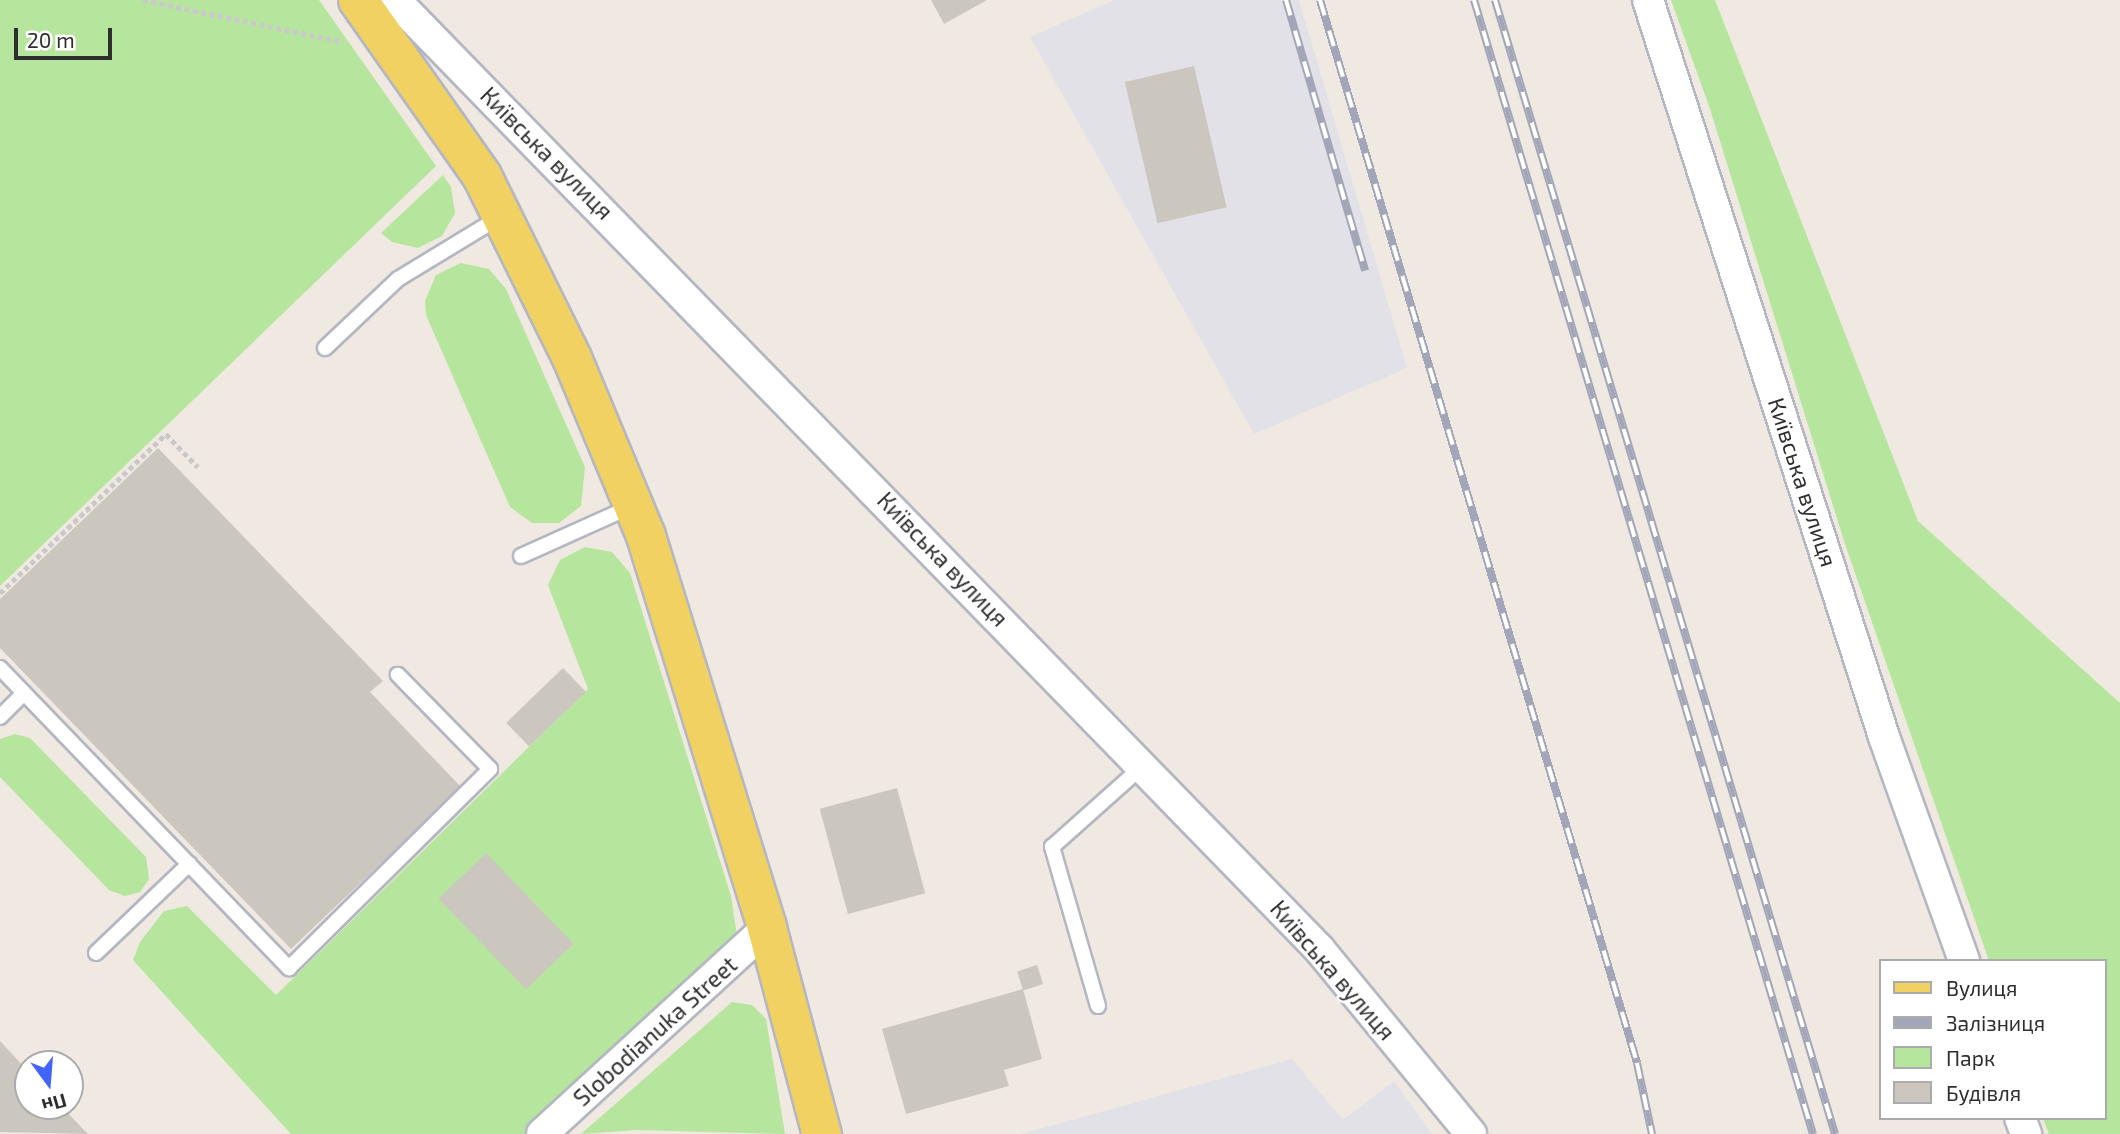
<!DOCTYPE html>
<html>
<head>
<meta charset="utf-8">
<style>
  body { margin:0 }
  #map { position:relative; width:2120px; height:1134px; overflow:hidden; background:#efe9e1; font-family:"Exo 2",sans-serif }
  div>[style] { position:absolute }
  .industrial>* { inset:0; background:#e3e1e8 }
  .green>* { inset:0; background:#b6e59e }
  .building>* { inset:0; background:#cbc7bf; transform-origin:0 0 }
  .path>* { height:4.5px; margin-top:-2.25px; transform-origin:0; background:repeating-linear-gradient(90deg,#c9c9c9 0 5px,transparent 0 8.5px) }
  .roads { filter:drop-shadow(2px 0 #b4b7c1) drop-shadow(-2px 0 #b4b7c1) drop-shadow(0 2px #b4b7c1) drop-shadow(0 -2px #b4b7c1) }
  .lane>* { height:14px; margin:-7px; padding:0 7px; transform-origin:7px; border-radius:7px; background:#fff }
  .street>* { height:30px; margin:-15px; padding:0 15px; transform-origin:15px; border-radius:15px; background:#fff }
  .primary>* { height:38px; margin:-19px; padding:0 19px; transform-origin:19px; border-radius:19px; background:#f2d163 }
  .rail>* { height:8px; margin-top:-4px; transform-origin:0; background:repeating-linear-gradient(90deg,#fff 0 16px,#a3a6b8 0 32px); box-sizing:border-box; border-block:2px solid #a3a6b8 }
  span { translate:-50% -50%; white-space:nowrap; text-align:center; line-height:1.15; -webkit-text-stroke:5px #fff; paint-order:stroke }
  .street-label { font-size:23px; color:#2e2e2e }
  .legend { position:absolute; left:1879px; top:959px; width:228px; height:161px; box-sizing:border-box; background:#fff; border:2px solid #ababab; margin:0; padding:9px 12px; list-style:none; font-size:21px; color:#2e2e2e }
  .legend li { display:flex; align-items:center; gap:14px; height:35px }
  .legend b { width:35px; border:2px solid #ababab }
  .north { position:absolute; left:14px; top:1050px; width:70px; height:70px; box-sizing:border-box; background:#fff; border:2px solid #ababab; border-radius:50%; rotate:164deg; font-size:19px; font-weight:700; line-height:28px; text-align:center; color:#2e2e2e }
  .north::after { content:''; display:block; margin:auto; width:24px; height:32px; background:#4264fb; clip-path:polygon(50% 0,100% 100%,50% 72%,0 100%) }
  .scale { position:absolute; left:14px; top:28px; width:98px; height:32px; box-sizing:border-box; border:4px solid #2e2e2e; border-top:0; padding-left:9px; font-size:21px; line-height:24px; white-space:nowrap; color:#2e2e2e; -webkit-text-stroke:5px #fff; paint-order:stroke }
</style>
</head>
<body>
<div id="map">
  <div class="industrial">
    <i style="clip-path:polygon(1114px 0,1299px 0,1407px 368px,1254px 434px,1030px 37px)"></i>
    <i style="clip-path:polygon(1292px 1059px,1343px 1120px,1394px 1081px,1432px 1134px,1021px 1134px)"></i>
  </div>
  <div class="green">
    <i style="clip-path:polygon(0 0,319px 0,436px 166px,0 586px)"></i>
    <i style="clip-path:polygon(1671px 0,1715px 0,1918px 521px,2120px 703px,2120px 1134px,2049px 1134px,2043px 1118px,2104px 1118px,2104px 961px,1989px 961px,1844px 541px,1710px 109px)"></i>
    <i style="clip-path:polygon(443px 175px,451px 187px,455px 213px,442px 236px,418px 248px,392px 242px,381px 233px)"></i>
    <i style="clip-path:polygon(461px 263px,489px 269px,506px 289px,585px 467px,581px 506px,559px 523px,532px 523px,510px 507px,426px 315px,425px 301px,436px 275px)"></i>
    <i style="clip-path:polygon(585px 547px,612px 552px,630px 573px,731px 896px,737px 936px,530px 1134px,291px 1134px,133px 960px,140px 942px,164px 911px,187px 906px,276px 995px,588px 689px,548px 585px,560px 560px)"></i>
    <i style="clip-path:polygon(15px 734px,30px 738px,146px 857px,149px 879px,140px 892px,125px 896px,109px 890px,0 777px,0 739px)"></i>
    <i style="clip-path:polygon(732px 1002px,752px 1005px,766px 1019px,785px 1134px,636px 1130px,581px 1134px)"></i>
  </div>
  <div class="building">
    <i style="clip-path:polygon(931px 0,987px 0,944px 24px)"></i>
    <i style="left:1194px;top:66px;width:145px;height:71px;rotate:77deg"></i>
    <i style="clip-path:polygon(158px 448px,383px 681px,370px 692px,461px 787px,291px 949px,0 648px,0 599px)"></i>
    <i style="left:563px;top:668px;width:33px;height:79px;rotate:46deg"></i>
    <i style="left:897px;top:788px;width:109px;height:80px;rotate:75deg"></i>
    <i style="left:486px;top:853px;width:126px;height:66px;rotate:46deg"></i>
    <i style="left:1037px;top:965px;width:20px;height:21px;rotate:72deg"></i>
    <i style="clip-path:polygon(1023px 989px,1042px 1059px,1004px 1070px,1009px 1086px,906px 1114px,882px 1029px)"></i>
    <i style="clip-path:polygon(0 1041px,28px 1071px,28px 1106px,61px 1106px,88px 1134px,0 1132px)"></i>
  </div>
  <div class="path">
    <i style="left:143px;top:0;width:205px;rotate:11.8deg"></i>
    <i style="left:0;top:593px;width:230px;rotate:-43.8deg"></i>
    <i style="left:166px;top:434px;width:46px;rotate:45.9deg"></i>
  </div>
  <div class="roads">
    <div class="lane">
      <i style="left:325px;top:348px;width:100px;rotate:-43.4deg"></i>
      <i style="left:398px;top:279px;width:119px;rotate:-31.3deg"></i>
      <i style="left:521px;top:556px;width:122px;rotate:-24.2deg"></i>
      <i style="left:0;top:668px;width:417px;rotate:46.1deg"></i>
      <i style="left:289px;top:968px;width:283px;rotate:-44.7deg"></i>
      <i style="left:490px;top:769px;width:132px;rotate:-134.4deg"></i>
      <i style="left:0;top:717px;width:34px;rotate:-45deg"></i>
      <i style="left:96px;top:953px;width:129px;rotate:-43.7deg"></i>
      <i style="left:1098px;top:1006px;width:166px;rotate:-106.1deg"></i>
      <i style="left:1052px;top:847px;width:122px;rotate:-41.7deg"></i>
    </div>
    <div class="street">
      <i style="left:395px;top:0;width:1326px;rotate:45.76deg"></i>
      <i style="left:1320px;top:950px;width:238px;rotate:50.6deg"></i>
      <i style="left:1648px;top:0;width:774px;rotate:72.24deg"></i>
      <i style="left:1884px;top:737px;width:238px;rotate:70.3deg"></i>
      <i style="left:2020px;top:1118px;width:17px;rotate:69deg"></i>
      <i style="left:542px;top:1134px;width:305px;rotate:-42.5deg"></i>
    </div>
    <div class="primary">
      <i style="left:358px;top:0;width:215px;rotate:54.8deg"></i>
      <i style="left:482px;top:176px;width:203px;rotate:63.7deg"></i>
      <i style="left:572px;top:358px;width:193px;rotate:67.4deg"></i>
      <i style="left:646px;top:536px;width:410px;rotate:72.8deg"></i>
      <i style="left:767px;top:928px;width:213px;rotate:75.1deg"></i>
    </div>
  </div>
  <div class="rail">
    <i style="left:1286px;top:0;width:282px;rotate:73.7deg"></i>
    <i style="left:1320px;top:0;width:1109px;rotate:73.39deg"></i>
    <i style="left:1637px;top:1063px;width:73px;rotate:78.1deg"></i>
    <i style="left:1474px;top:0;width:1184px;rotate:73.36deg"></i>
    <i style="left:1495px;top:0;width:1184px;rotate:73.31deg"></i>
  </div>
  <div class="street-label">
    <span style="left:547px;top:153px;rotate:45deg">Київська вулиця</span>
    <span style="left:1803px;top:482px;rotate:72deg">Київська вулиця</span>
    <span style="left:943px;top:559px;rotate:46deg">Київська вулиця</span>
    <span style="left:1333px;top:970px;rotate:49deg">Київська вулиця</span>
    <span style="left:655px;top:1031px;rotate:-42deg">Slobodianuka Street</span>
  </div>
  <ul class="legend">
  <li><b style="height:9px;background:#f2d163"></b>Вулиця</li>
  <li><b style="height:9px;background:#a3a6b8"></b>Залізниця</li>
  <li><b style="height:19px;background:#b6e59e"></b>Парк</li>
  <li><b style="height:19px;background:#cbc7bf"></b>Будівля</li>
  </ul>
  <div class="north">Пн</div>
  <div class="scale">20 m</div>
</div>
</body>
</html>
